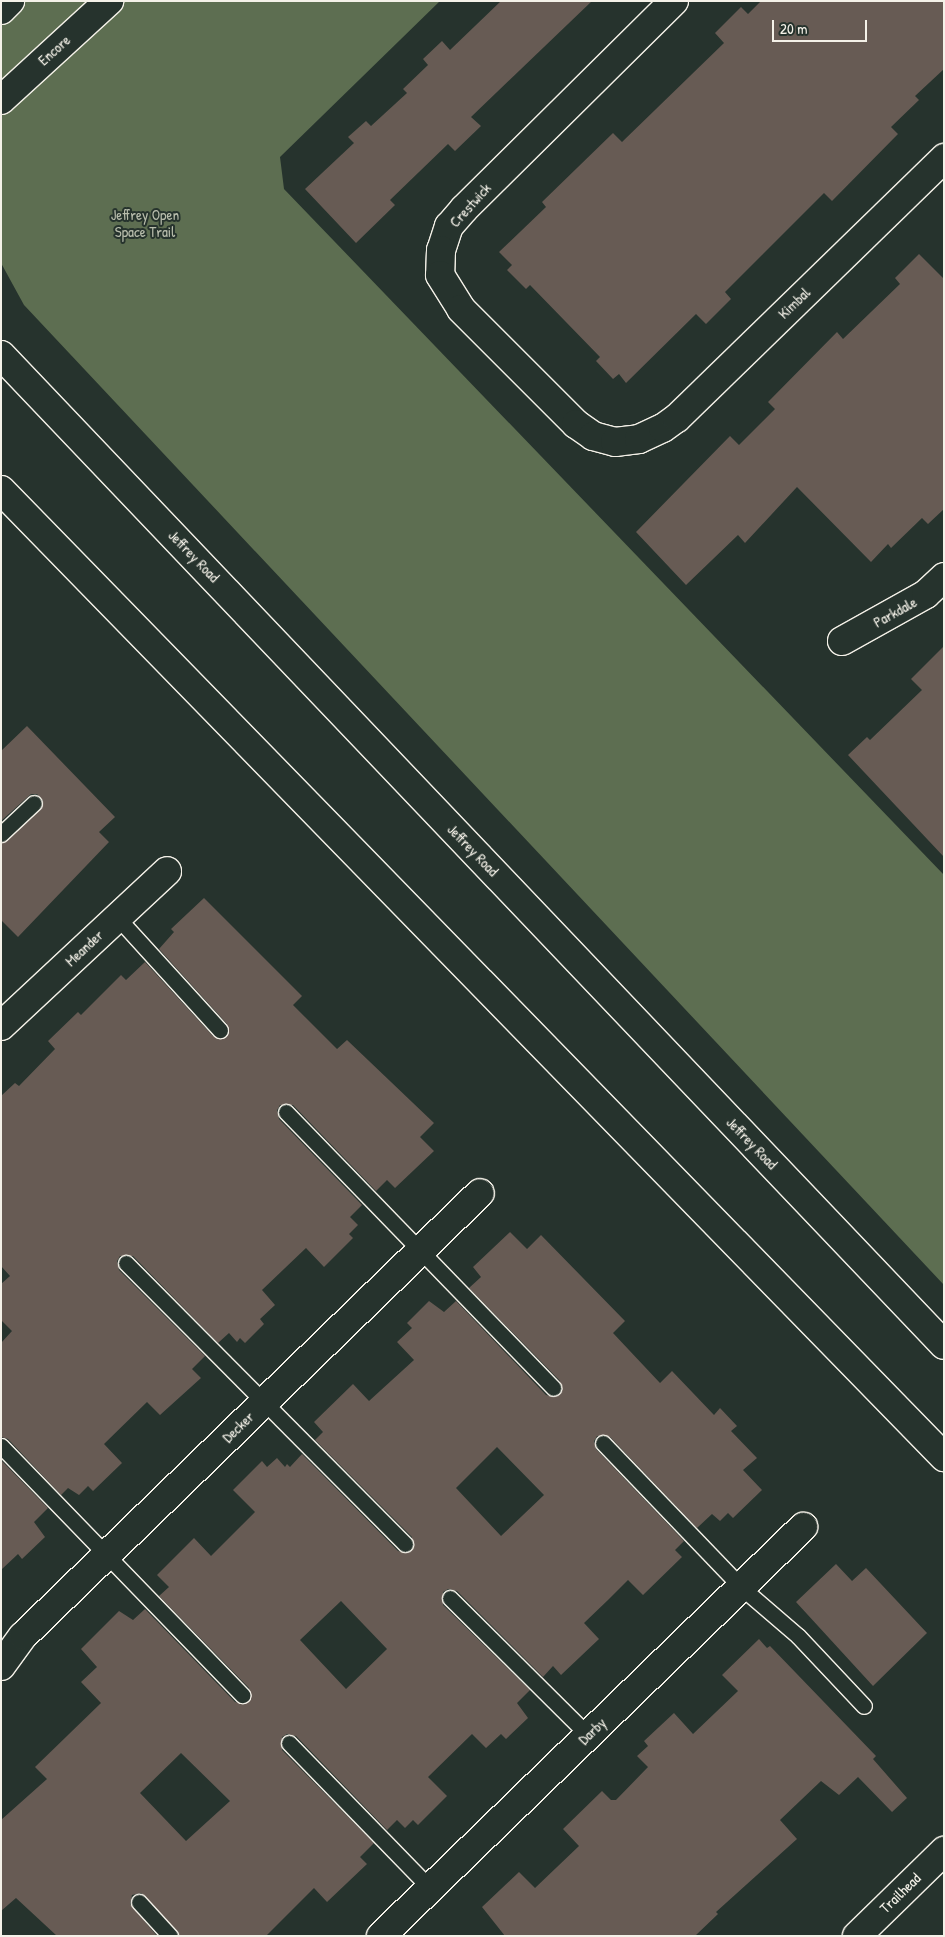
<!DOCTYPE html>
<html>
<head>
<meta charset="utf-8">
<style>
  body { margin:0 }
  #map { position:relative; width:945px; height:1937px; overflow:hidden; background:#26332d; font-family:"Patrick Hand",sans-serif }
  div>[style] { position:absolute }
  .green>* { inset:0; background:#5d6e51 }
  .building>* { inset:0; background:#675b54 }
  .roads { filter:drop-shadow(1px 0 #f4f1e8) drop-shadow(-1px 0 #f4f1e8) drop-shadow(0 1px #f4f1e8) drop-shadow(0 -1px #f4f1e8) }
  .lane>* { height:15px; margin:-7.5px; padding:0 7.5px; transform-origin:7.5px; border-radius:7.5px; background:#26332d }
  .street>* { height:28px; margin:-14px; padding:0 14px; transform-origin:14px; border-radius:14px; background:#26332d }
  .secondary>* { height:28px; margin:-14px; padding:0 14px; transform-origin:14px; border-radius:14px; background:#26332d }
  .primary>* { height:28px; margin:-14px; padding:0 14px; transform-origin:14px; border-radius:14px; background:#26332d }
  span { translate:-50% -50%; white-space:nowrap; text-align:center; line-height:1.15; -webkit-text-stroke:4px #26332d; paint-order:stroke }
  .street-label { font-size:15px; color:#f4f1e8 }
  .park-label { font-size:15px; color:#b8bdac }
  .frame { position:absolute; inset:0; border:2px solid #f4f1e8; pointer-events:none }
  .scale { position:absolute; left:772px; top:20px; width:95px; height:22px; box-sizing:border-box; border:2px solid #f4f1e8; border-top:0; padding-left:6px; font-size:15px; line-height:18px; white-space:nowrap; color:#f4f1e8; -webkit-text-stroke:4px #26332d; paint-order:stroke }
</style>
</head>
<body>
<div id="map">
  <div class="green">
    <i style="clip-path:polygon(1px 1px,440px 1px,280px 157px,284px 189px,944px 875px,944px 1285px,24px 305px,1px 263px)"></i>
  </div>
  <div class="building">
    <i style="clip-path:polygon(501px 1px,592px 1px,471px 117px,481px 126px,455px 151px,448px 144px,390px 200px,395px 205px,356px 243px,305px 189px,354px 143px,348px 137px,366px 121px,371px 126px,407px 93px,403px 89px,428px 65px,423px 59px,442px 41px,450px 50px)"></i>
    <i style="clip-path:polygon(761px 1px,944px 1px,944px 69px,915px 96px,919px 100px,891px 127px,898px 134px,832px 201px,824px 193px,725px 292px,731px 299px,706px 324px,696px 314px,626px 383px,619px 374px,613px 379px,596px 361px,600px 357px,530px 285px,526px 289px,507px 270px,512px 265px,499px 252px,546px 207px,542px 202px,613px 133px,622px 142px,724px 43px,715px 33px,741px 7px,748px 14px)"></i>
    <i style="clip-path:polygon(919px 254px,944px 279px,944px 509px,928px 524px,922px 518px,891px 548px,888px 544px,871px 562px,797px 487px,745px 543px,738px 535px,686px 585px,636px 532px,730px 436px,739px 445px,775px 409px,768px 402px,837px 332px,843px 339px,900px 284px,895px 278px)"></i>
    <i style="clip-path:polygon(944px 646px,944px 857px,848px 755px,867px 737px,870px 740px,922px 690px,911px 679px)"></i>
    <i style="clip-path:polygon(27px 726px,115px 817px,99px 832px,109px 842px,18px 937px,1px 920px,1px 843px,40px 810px,43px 801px,37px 794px,31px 794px,1px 821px,1px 751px)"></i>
    <i style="clip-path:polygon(204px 898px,302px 996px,293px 1005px,337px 1049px,347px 1040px,434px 1123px,420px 1137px,434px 1151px,395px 1188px,387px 1180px,376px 1191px,293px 1105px,280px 1105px,277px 1110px,279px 1119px,362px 1205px,350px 1217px,358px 1225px,349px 1234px,353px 1238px,324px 1267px,306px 1248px,262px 1290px,275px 1305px,260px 1319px,264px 1324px,245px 1343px,240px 1338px,237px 1342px,229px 1333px,218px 1343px,133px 1256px,120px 1256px,117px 1261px,119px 1270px,205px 1356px,192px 1369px,201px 1378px,160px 1415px,147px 1402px,104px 1444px,122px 1463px,93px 1491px,88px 1486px,79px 1495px,68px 1488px,61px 1495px,8px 1439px,1px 1437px,1px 1343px,12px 1331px,1px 1320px,1px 1284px,10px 1276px,1px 1266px,1px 1096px,15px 1083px,19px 1086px,55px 1049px,48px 1041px,78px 1012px,81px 1015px,121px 975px,126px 980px,145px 962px,213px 1036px,222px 1039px,227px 1037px,227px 1024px,159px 949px,174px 932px,171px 929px)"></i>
    <i style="clip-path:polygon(evenodd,510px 1232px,527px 1249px,541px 1235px,625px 1321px,613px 1333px,660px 1383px,672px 1371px,714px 1415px,720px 1408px,737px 1426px,731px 1431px,757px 1458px,743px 1470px,762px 1490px,733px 1518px,728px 1513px,720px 1521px,712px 1514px,697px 1528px,610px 1437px,597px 1436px,594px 1441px,596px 1449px,684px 1541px,675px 1550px,682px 1557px,643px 1595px,628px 1580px,608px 1600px,584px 1623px,599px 1639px,561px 1675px,553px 1666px,543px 1677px,457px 1591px,448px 1589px,443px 1592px,443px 1605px,530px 1690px,517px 1703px,528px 1718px,506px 1739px,501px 1734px,486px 1748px,472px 1734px,428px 1777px,447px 1796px,418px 1825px,413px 1820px,405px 1828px,397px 1820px,387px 1830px,296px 1736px,287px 1734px,282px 1737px,282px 1750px,374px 1843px,360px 1857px,367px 1864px,327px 1902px,314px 1888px,266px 1936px,179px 1936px,141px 1893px,132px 1895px,130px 1904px,157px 1936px,57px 1936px,16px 1898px,1px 1911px,1px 1820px,47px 1779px,35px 1767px,101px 1703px,81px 1682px,97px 1667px,81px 1649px,119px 1611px,133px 1620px,145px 1609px,235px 1702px,244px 1704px,251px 1698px,249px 1688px,159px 1596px,169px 1587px,157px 1575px,194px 1538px,211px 1556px,255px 1512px,233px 1490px,262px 1461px,267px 1467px,277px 1458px,285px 1467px,287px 1464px,290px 1467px,302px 1454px,398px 1551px,407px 1553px,412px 1550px,412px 1537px,315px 1440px,323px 1432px,314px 1422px,353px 1384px,369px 1401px,414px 1360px,397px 1342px,412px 1328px,407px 1323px,429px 1301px,444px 1312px,456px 1301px,546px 1395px,555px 1397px,560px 1394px,560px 1381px,469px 1288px,481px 1277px,473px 1267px,510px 1232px,497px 1447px,544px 1495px,501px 1536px,456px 1488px,497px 1447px,510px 1232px,341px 1601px,387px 1649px,346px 1689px,300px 1640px,341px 1601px,510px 1232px,181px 1753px,230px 1801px,186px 1841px,140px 1793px,181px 1753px)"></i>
    <i style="clip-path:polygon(1px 1460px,48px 1508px,34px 1522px,45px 1537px,22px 1559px,18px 1554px,1px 1570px)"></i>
    <i style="clip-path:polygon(836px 1564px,852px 1581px,866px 1568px,927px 1633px,873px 1686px,796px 1602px)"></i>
    <i style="clip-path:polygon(759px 1639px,767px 1648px,770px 1646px,876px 1756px,873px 1759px,907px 1798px,892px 1812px,858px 1777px,839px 1795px,821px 1781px,780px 1820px,797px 1839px,716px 1912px,718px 1914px,695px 1936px,505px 1936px,482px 1907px,519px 1872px,535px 1888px,579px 1846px,563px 1829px,602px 1791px,611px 1800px,616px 1800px,648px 1767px,637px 1756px,648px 1746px,644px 1741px,674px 1713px,693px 1734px,738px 1691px,722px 1675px)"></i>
  </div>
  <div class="roads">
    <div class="lane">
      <i style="left:1px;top:834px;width:45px;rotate:-43.2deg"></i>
      <i style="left:117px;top:917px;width:153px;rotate:47.7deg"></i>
      <i style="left:286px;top:1112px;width:384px;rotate:45.9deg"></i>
      <i style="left:126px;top:1263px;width:396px;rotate:45.2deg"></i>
      <i style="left:603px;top:1443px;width:199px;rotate:46.2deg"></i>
      <i style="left:741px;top:1587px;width:75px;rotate:40.7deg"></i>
      <i style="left:798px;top:1636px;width:96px;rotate:46.7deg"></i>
      <i style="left:1px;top:1446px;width:347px;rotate:45.9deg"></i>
      <i style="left:450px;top:1598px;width:194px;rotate:44.8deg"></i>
      <i style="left:289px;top:1743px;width:202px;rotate:45.8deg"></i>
      <i style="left:139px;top:1902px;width:46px;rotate:47.6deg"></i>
    </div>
    <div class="street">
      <i style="left:674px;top:1px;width:296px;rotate:135.3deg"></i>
      <i style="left:464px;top:209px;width:23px;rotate:131deg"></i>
      <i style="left:449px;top:226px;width:25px;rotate:108deg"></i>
      <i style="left:441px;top:250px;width:25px;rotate:92deg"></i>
      <i style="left:440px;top:275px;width:40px;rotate:58deg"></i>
      <i style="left:461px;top:309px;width:163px;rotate:45deg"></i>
      <i style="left:576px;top:424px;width:21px;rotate:35deg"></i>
      <i style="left:593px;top:436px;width:23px;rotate:15deg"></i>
      <i style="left:615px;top:442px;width:24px;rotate:-7deg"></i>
      <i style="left:639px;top:439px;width:26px;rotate:-25deg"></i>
      <i style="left:663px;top:428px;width:17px;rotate:-36deg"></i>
      <i style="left:677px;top:418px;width:373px;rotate:-44.2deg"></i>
      <i style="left:842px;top:641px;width:96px;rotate:-29.2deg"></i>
      <i style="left:926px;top:594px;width:25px;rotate:-43deg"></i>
      <i style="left:1px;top:1026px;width:227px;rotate:-43deg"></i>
      <i style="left:1px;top:1666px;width:37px;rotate:-54deg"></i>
      <i style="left:23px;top:1636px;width:636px;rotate:-44.11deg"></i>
      <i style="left:381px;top:1936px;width:588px;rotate:-44.1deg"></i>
    </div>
    <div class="secondary">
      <i style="left:1px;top:10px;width:13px;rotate:-45deg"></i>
      <i style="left:1px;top:100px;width:147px;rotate:-42.5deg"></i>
      <i style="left:857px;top:1936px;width:122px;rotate:-44.3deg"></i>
    </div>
    <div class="primary">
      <i style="left:1px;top:355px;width:1367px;rotate:46.39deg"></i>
      <i style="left:1px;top:490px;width:1351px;rotate:45.72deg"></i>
    </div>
  </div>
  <div class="street-label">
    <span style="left:54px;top:50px;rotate:-42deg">Encore</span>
    <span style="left:470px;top:205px;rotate:-48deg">Crestwick</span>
    <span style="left:794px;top:303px;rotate:-44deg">Kimbal</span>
    <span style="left:194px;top:556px;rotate:46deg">Jeffrey Road</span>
    <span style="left:895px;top:612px;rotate:-29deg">Parkdale</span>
    <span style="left:473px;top:850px;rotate:46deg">Jeffrey Road</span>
    <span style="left:84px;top:948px;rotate:-43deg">Meander</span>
    <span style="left:752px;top:1143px;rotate:46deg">Jeffrey Road</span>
    <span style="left:238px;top:1427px;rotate:-44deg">Decker</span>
    <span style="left:592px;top:1731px;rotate:-44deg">Darby</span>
    <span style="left:900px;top:1893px;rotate:-44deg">Trailhead</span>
  </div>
  <div class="park-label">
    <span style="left:145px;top:223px">Jeffrey Open<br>Space Trail</span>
  </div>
  <div class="frame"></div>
  <div class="scale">20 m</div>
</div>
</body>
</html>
